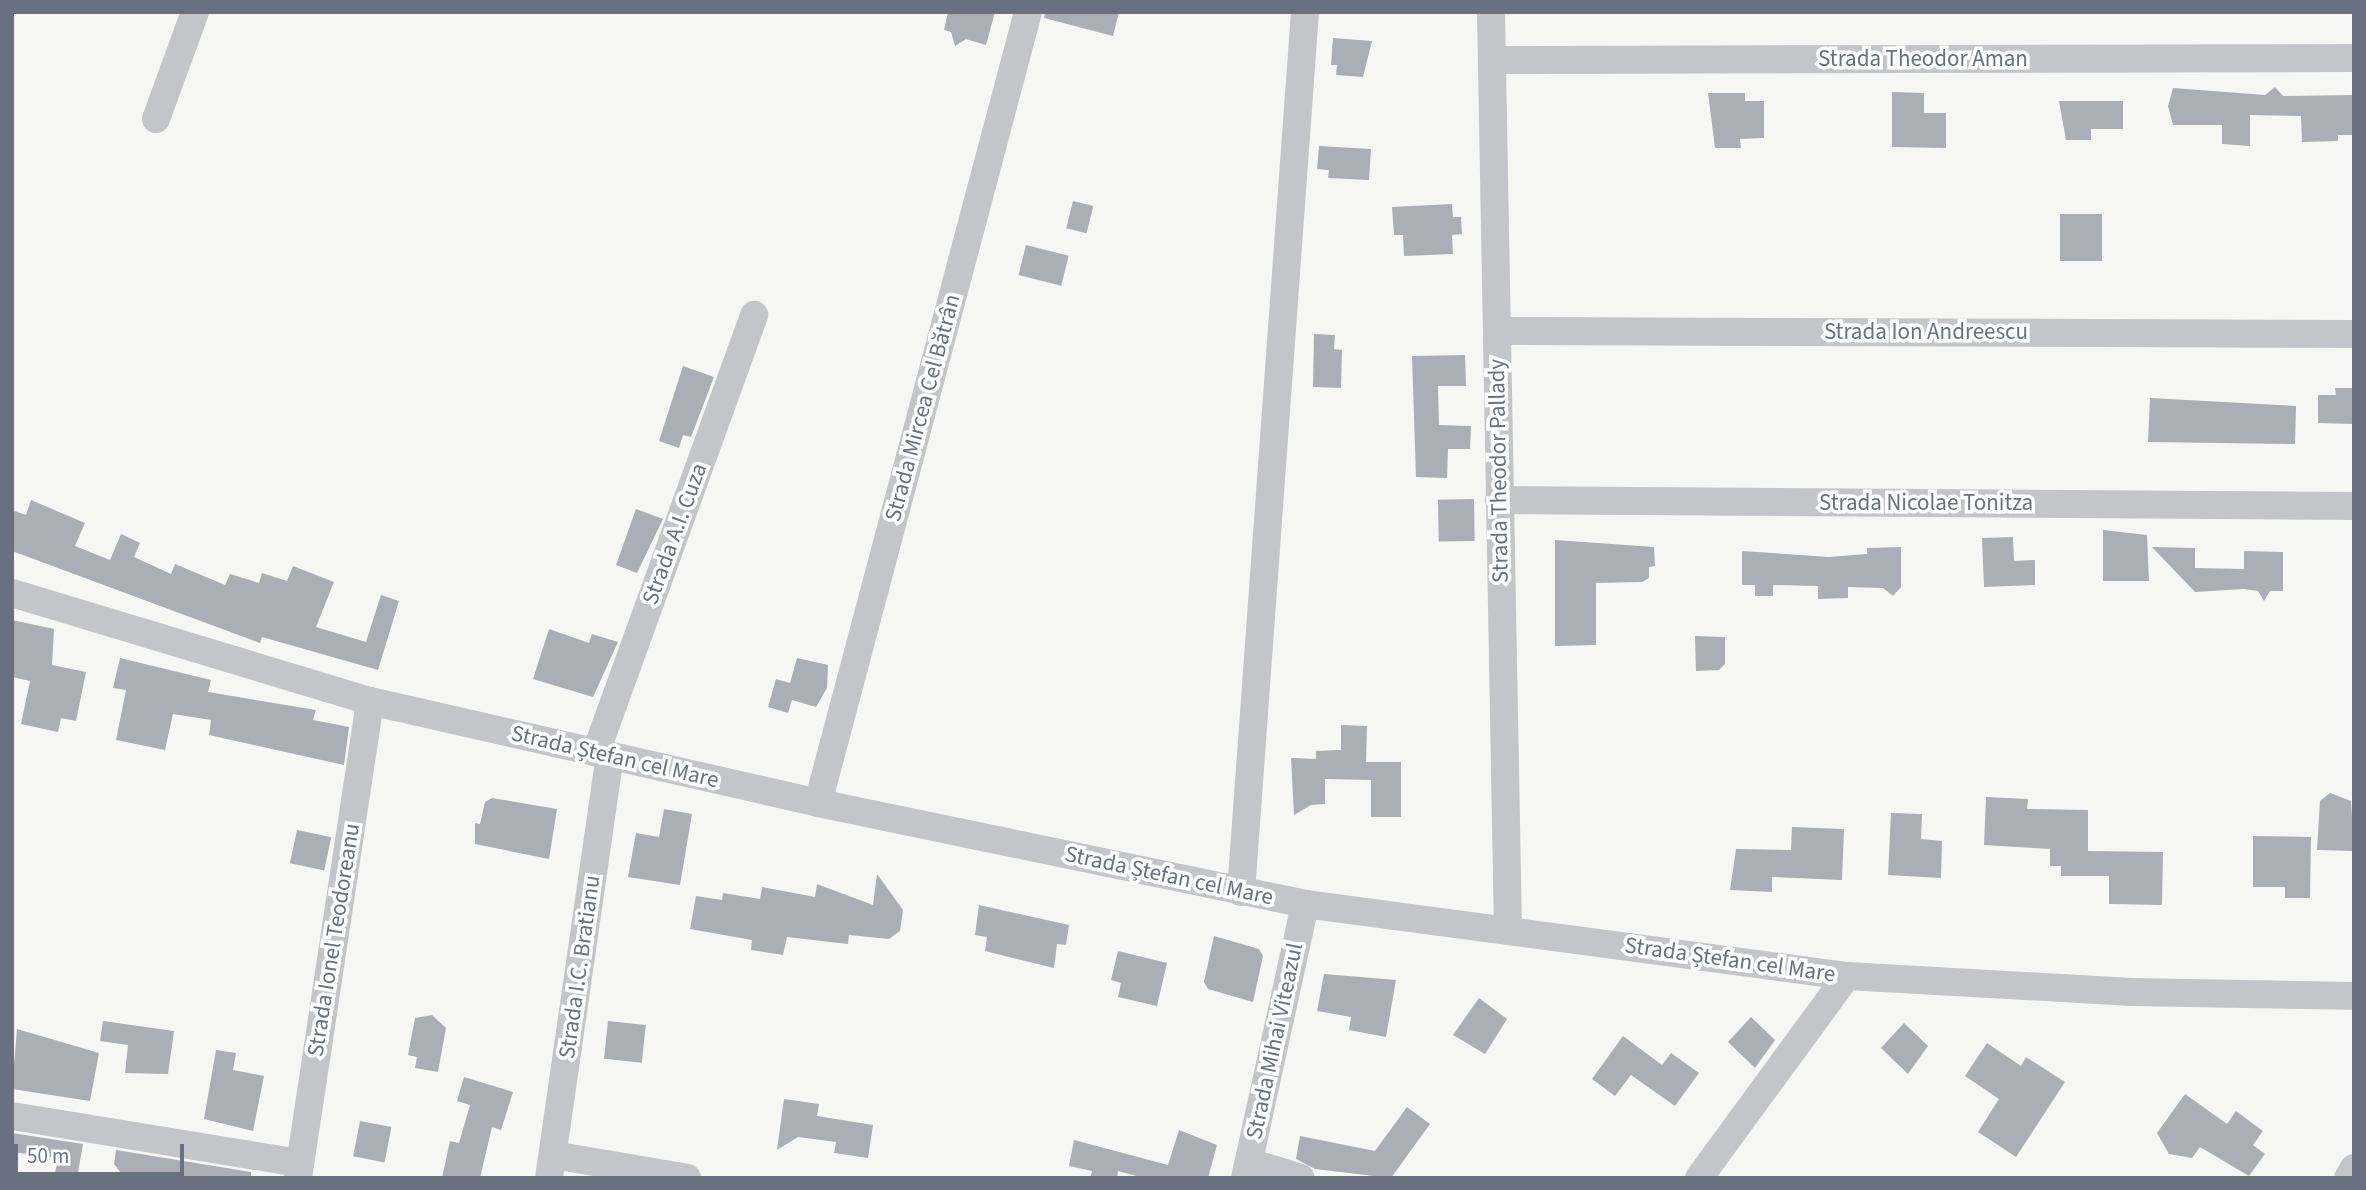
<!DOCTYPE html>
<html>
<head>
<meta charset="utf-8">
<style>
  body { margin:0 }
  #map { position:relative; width:2366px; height:1190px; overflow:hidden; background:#f6f6f4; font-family:"Source Sans 3",sans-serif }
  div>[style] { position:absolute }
  .building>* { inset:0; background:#abaeb5; transform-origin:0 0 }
  .minor>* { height:28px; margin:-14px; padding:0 14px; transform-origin:14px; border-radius:14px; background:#c3c5c8 }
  span { translate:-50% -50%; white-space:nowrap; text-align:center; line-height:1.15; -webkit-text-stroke:7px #fff; paint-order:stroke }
  .street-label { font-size:23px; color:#697181 }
  .frame { position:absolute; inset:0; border:14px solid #697181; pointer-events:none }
  .scale { position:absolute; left:14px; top:1144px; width:170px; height:32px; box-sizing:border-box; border:4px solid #697181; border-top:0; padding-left:9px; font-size:21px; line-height:24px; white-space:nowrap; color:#697181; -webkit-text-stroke:5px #fff; paint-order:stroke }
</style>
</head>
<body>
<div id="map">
  <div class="building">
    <i style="clip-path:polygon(948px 12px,995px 12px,986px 45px,966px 39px,955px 46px,951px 32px,944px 30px)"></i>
    <i style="clip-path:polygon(1045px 12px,1119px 12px,1113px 36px,1044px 18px)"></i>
    <i style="clip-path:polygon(1333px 38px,1372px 41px,1363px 77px,1336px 75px,1337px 65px,1331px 65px)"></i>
    <i style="clip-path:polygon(2275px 87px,2283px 96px,2354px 95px,2354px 135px,2338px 135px,2338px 141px,2302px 142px,2301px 116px,2250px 115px,2250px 146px,2222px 144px,2222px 125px,2173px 125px,2168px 106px,2173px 88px,2265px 95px)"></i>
    <i style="clip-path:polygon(1892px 92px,1924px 93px,1924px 113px,1946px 113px,1946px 148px,1892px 147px)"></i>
    <i style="clip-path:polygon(1708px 93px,1745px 93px,1745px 101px,1764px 101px,1764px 138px,1740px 139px,1741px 148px,1715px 148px)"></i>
    <i style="clip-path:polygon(2059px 101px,2123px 101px,2123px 129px,2091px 129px,2091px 140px,2066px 140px)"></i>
    <i style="clip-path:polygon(1319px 146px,1371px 149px,1369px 180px,1328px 178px,1329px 170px,1317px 169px)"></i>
    <i style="left:1073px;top:201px;width:21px;height:28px;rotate:14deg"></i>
    <i style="clip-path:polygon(1452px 204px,1453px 217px,1461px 217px,1462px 234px,1452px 235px,1453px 254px,1404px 256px,1403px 235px,1394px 235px,1392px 207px)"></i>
    <i style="left:2060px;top:214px;width:42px;height:47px"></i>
    <i style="left:1026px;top:245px;width:44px;height:31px;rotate:14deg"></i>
    <i style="clip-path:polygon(1314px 334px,1335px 335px,1334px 349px,1342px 350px,1341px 388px,1313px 387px)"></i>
    <i style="clip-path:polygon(1465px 355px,1466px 386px,1438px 386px,1439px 425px,1471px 426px,1470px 449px,1448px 449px,1447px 478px,1416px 477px,1412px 356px)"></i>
    <i style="clip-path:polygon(683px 366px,714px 377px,691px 437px,683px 435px,679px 448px,659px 441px)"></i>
    <i style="clip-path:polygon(2335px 388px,2354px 388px,2354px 424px,2318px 423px,2318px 395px,2336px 395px)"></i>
    <i style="clip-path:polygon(2150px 398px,2296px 406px,2295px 444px,2148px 442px)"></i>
    <i style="left:1474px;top:499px;width:42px;height:36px;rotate:89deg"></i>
    <i style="clip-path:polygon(31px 500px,85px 523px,75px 546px,110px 560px,121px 534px,140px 543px,134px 557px,171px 574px,175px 564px,225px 585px,230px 574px,259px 583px,262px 573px,287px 581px,293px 566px,334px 582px,316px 627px,366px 642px,381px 595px,399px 601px,378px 670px,262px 637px,260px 643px,12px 551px,12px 510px,26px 515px)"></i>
    <i style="clip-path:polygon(636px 509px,663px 519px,637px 573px,616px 565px)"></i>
    <i style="clip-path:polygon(2103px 530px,2147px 535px,2149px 581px,2103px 581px)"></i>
    <i style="clip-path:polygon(2013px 537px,2014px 561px,2035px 560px,2035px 585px,1984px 587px,1982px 538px)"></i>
    <i style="clip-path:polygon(1555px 540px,1654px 547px,1655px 566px,1649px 567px,1649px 578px,1642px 582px,1596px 583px,1596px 645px,1555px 646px)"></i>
    <i style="clip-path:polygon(1901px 547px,1901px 587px,1893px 596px,1883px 588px,1848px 587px,1848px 598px,1818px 599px,1818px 586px,1773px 585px,1773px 596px,1755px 596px,1755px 585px,1742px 585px,1742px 551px,1829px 557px,1867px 554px,1867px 548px)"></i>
    <i style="clip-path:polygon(2152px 547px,2195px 548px,2195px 568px,2244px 569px,2244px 551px,2283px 552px,2283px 591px,2270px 591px,2264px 601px,2258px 591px,2244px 589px,2195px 592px)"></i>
    <i style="clip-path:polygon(12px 620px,54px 629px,52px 665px,86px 672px,76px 721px,61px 718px,58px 732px,21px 724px,30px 681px,12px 677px)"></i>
    <i style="clip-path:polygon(549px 629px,589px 643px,592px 634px,618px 642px,593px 697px,533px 679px)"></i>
    <i style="clip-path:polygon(1695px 636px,1725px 637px,1725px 664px,1719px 670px,1696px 671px)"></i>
    <i style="clip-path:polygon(120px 658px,211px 680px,208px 692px,316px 710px,313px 720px,349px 727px,344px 765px,209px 735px,211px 720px,173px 714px,165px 750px,116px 740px,126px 690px,113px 688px)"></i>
    <i style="clip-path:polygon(797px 658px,828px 665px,827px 688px,816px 707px,792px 700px,788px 713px,768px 707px,776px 679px,790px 683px)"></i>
    <i style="clip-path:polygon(1341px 725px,1367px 726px,1366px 762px,1401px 762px,1401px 817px,1371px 817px,1371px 780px,1325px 779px,1325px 804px,1311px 805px,1294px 815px,1291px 758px,1316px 759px,1316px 751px,1341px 750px)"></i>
    <i style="clip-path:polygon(2330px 793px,2351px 801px,2354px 851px,2317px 850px,2320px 801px)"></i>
    <i style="clip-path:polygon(1986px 797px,2028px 799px,2027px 809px,2088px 810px,2088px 851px,2163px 852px,2162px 905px,2109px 904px,2109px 876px,2061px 876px,2061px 866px,2050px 866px,2050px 849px,1984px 845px)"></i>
    <i style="clip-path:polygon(492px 798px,557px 809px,549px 859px,475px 844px,475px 823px,480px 824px,485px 802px)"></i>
    <i style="clip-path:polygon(664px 809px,692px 814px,680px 885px,628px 877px,636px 833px,659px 837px)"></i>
    <i style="clip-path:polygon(1891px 813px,1922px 814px,1921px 839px,1942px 841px,1941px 878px,1888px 875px)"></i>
    <i style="clip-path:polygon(1792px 827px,1844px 829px,1842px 880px,1772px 877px,1772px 892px,1730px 890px,1736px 849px,1791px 850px)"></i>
    <i style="left:297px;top:830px;width:35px;height:34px;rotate:12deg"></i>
    <i style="clip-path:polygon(2253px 836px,2311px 837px,2310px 898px,2285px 898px,2285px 887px,2253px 887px)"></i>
    <i style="clip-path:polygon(877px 874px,903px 910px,900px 931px,889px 939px,849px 935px,848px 944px,787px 937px,783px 955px,751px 950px,752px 940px,690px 929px,696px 896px,722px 900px,723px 893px,760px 899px,762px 887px,815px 897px,817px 884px,873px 905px)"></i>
    <i style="clip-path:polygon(979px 905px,1069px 925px,1066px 945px,1057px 944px,1054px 968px,985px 951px,987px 937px,975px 935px)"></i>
    <i style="clip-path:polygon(1214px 936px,1259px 949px,1263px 956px,1253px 1002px,1208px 989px,1204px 982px)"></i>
    <i style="clip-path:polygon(1118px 951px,1167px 963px,1157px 1006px,1118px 997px,1121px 983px,1111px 980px)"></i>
    <i style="clip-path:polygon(1324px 974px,1396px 980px,1386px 1037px,1349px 1030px,1351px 1017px,1317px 1011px)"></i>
    <i style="clip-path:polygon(1479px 998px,1507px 1019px,1485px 1054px,1453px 1035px)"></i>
    <i style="clip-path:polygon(432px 1015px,446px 1028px,438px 1072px,415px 1068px,417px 1057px,408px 1055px,415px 1018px)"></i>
    <i style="clip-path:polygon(1751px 1017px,1775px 1040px,1755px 1068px,1728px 1042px)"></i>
    <i style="clip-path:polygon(103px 1021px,174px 1031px,168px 1074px,125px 1073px,128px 1045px,100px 1041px)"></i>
    <i style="left:608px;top:1021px;width:38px;height:38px;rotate:6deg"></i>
    <i style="clip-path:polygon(1904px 1023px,1928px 1046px,1908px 1074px,1881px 1048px)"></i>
    <i style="clip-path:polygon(17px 1029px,99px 1053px,90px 1101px,12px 1089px)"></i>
    <i style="clip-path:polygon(1623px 1036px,1662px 1065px,1671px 1053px,1699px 1073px,1675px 1106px,1631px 1075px,1615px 1096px,1592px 1079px)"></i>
    <i style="clip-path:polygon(1987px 1043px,2021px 1066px,2026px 1057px,2065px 1082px,2016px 1157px,1978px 1132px,1999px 1099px,1965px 1076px)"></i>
    <i style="clip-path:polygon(216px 1050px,236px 1053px,233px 1070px,264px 1076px,253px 1131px,204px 1119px)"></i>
    <i style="clip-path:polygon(464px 1077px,513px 1092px,501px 1130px,492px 1127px,480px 1178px,442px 1178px,450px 1141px,459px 1143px,470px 1105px,457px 1101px)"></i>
    <i style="clip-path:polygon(2185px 1094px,2227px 1124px,2236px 1111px,2263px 1131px,2253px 1145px,2265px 1154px,2249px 1176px,2200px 1147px,2192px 1158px,2169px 1154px,2157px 1133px)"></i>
    <i style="clip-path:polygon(784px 1099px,819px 1104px,817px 1116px,873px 1125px,868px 1158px,834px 1153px,836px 1142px,798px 1137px,777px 1150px)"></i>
    <i style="clip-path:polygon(1407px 1107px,1430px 1124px,1391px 1178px,1315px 1169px,1296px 1159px,1300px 1136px,1375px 1151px)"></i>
    <i style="left:360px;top:1121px;width:32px;height:36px;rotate:11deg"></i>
    <i style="clip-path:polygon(1179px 1130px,1217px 1145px,1208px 1178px,1144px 1178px,1118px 1171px,1117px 1178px,1090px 1178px,1092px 1171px,1069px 1166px,1074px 1140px,1168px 1165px)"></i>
    <i style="clip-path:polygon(12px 1133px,83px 1144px,77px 1178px,54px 1178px,58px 1158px,12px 1152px)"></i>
    <i style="clip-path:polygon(116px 1150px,251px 1172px,251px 1178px,125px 1178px,114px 1164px)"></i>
  </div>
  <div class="minor">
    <i style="left:1491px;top:12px;width:917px;rotate:88.94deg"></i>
    <i style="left:1493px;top:60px;width:861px;rotate:-0.13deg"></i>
    <i style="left:156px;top:119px;width:114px;rotate:-70deg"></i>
    <i style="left:1498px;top:331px;width:856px;rotate:0.2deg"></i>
    <i style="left:1499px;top:500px;width:855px;rotate:0.4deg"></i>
    <i style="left:12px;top:593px;width:374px;rotate:16.8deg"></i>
    <i style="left:370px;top:701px;width:459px;rotate:12.8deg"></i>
    <i style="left:818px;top:803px;width:497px;rotate:11.7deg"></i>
    <i style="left:1305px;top:904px;width:547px;rotate:7.57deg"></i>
    <i style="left:1847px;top:976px;width:285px;rotate:3.2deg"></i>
    <i style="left:2132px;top:992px;width:222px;rotate:1deg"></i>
    <i style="left:596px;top:752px;width:465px;rotate:-70.1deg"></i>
    <i style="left:818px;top:803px;width:818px;rotate:-75.13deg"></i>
    <i style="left:1241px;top:892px;width:882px;rotate:-85.84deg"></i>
    <i style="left:12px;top:1116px;width:292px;rotate:9.3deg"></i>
    <i style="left:553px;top:1155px;width:136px;rotate:9.7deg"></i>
    <i style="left:1249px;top:1162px;width:54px;rotate:17.1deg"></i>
    <i style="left:298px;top:1178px;width:482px;rotate:-81.4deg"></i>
    <i style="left:549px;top:1178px;width:425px;rotate:-81.8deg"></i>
    <i style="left:1245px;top:1178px;width:280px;rotate:-77.6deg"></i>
    <i style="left:1699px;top:1178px;width:250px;rotate:-53.8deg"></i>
    <i style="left:2348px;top:1178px;width:12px;rotate:-59deg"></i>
  </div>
  <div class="street-label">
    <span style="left:1923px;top:59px">Strada Theodor Aman</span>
    <span style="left:1926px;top:332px">Strada Ion Andreescu</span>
    <span style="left:923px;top:408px;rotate:-75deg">Strada Mircea Cel Bătrân</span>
    <span style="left:1499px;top:471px;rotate:-91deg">Strada Theodor Pallady</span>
    <span style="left:1926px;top:503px">Strada Nicolae Tonitza</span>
    <span style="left:675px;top:534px;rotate:-70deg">Strada A.I. Cuza</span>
    <span style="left:615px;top:757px;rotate:13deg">Strada Ștefan cel Mare</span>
    <span style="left:1169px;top:876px;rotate:12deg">Strada Ștefan cel Mare</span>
    <span style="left:334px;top:940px;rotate:-81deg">Strada Ionel Teodoreanu</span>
    <span style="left:1730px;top:960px;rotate:8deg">Strada Ștefan cel Mare</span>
    <span style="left:580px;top:967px;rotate:-82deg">Strada I.C. Bratianu</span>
    <span style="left:1275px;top:1041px;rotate:-78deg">Strada Mihai Viteazul</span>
  </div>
  <div class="frame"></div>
  <div class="scale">50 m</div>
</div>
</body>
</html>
